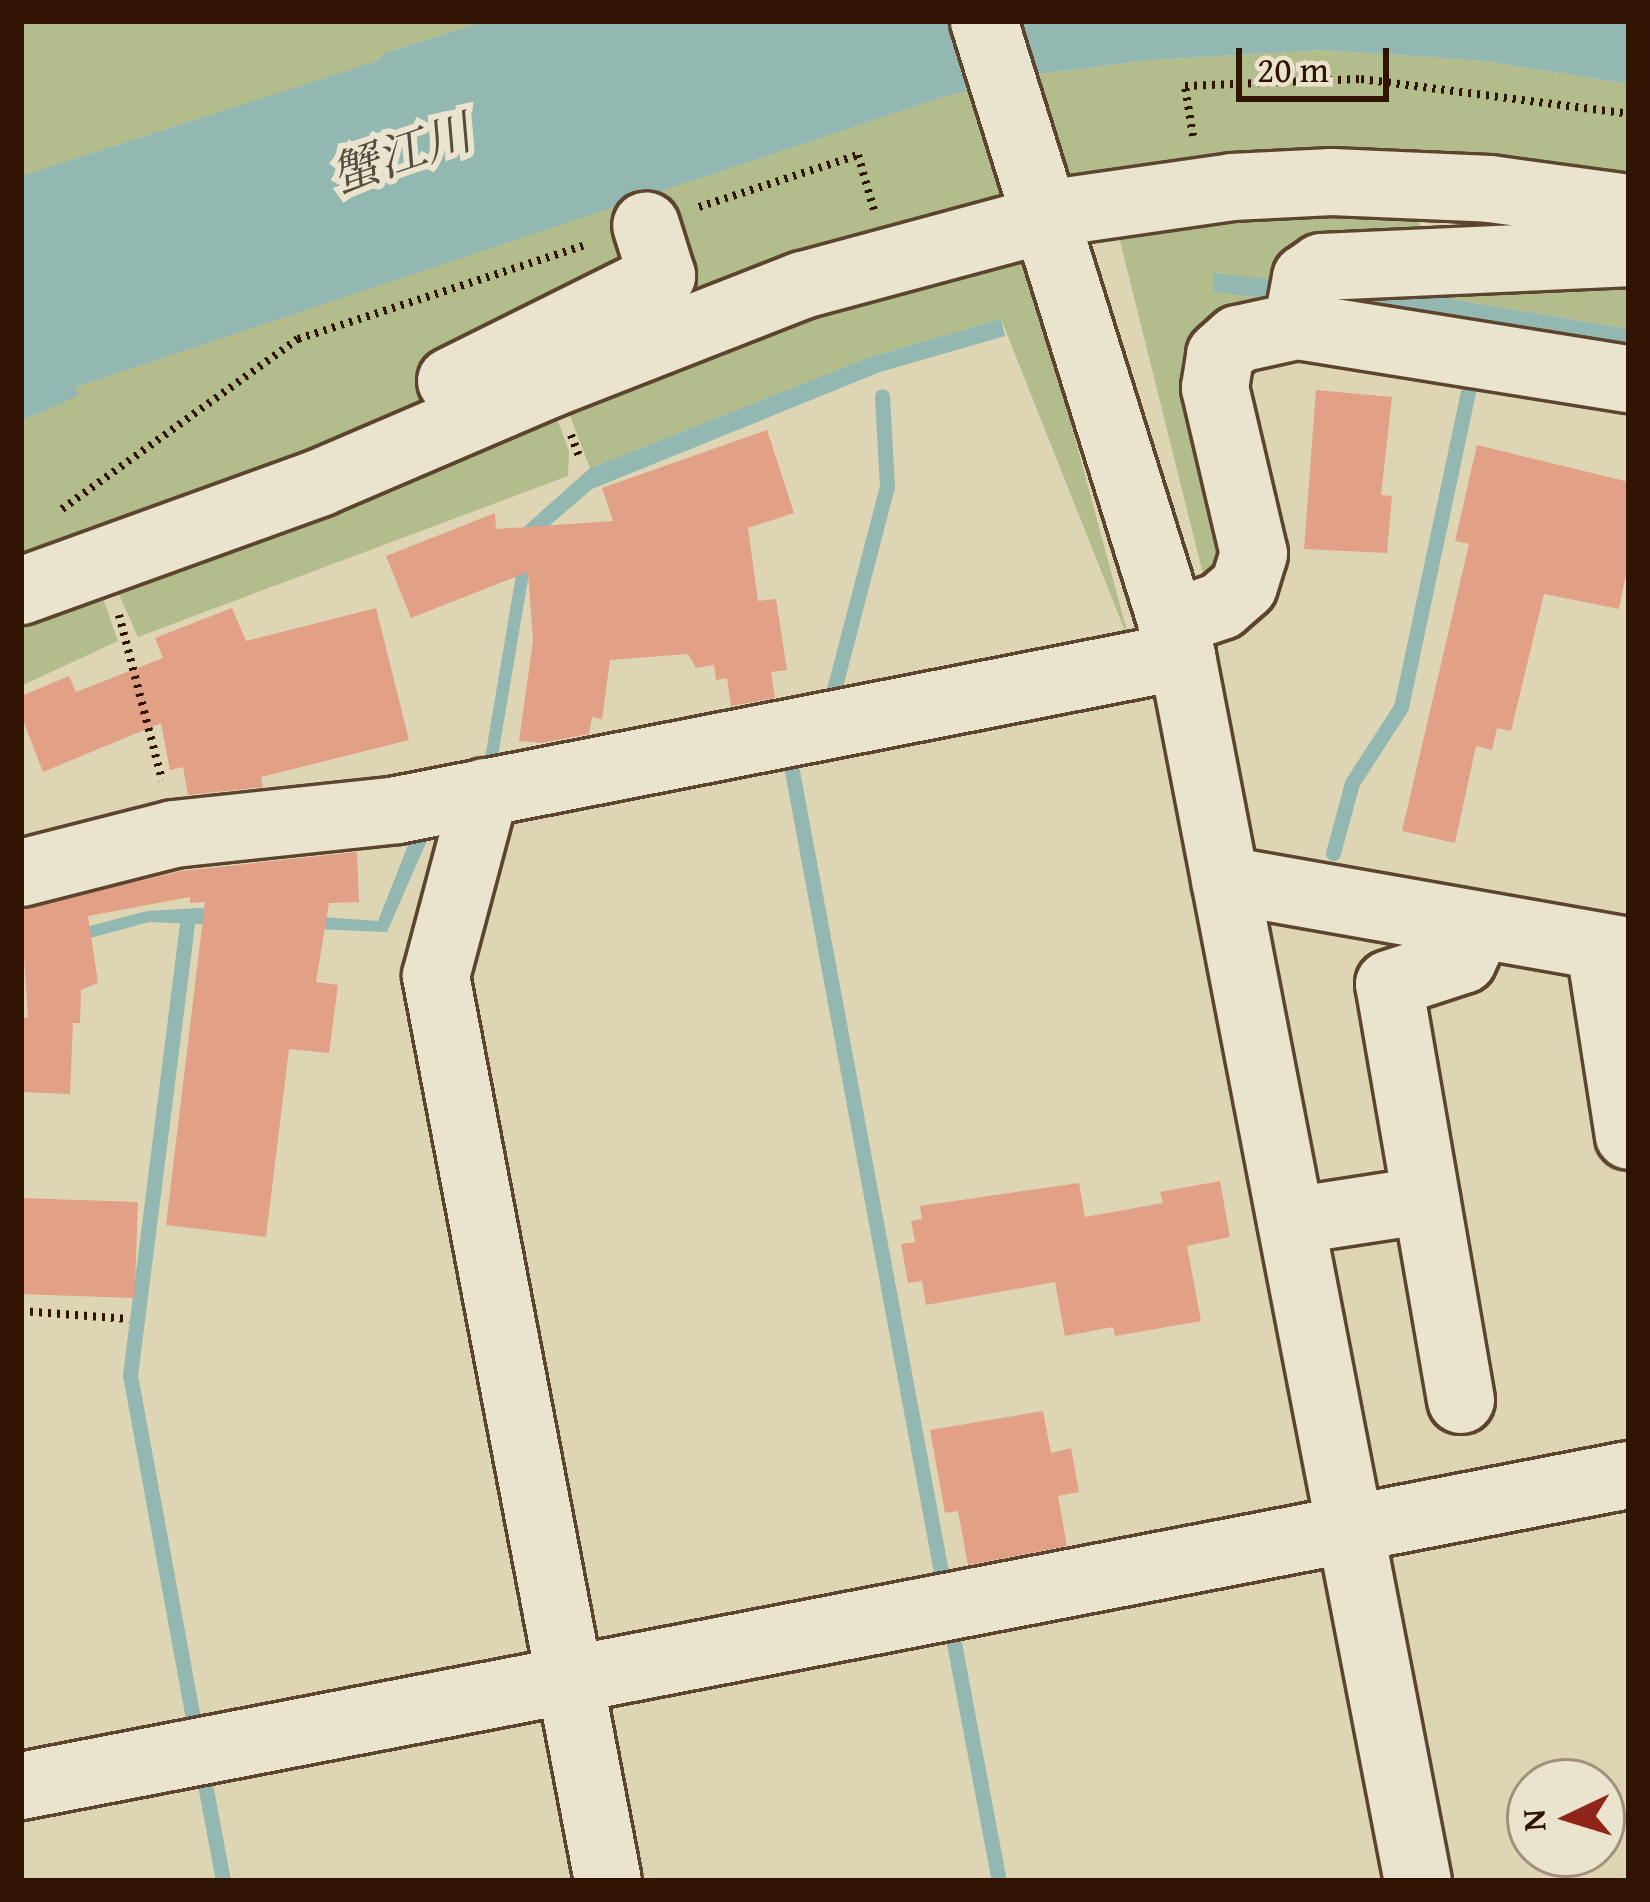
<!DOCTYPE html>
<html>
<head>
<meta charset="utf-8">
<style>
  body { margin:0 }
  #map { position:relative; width:1650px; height:1902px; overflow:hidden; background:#ded5b4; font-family:"Gentium Book Plus","Noto Serif JP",serif }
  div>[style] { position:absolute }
  .green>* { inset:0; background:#b3bd8c }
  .water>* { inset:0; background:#93b8b1 }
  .stream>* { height:15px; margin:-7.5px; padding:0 7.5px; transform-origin:7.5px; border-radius:7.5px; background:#93b8b1 }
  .building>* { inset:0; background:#e2a086; transform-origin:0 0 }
  .path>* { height:8px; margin-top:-4px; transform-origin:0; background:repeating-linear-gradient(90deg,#301301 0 3px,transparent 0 9px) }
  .roads { filter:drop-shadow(3px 0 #5c442e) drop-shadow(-3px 0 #5c442e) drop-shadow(0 3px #5c442e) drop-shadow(0 -3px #5c442e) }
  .minor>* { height:66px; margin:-33px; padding:0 33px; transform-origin:33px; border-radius:33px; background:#eae4ce }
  span { translate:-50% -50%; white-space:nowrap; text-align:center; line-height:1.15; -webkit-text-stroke:12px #eae4ce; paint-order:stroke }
  .water-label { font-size:48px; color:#534d3f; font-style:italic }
  .frame { position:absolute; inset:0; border:24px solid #301301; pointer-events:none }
  .north { position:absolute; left:1506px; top:1758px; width:120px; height:120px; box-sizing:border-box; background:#eae4ce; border:3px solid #a0907c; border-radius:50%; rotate:266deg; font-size:33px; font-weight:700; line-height:48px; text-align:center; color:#301301 }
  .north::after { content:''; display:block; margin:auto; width:42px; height:54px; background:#8f2418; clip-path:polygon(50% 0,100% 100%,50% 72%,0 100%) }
  .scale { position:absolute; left:1236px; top:48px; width:153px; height:54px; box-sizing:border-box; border:6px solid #301301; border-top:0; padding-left:15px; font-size:36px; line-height:42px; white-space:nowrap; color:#301301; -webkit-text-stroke:9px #eae4ce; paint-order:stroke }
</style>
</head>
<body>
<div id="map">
  <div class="green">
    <i style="clip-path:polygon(21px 21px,485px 21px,385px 53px,378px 61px,21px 176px)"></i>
    <i style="clip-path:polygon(1324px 50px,1484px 61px,1629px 84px,1629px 197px,1236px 175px,21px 576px,21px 421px,77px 396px,75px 387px,943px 97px,1038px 74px,1151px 60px)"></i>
    <i style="clip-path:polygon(1419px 201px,1420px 249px,1277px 299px,1234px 307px,1224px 563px,1205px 582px,1116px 225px)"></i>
    <i style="clip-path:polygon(1023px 245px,1131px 646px,1001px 319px,870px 357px,590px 468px,562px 395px)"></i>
    <i style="clip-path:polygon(1629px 267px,1629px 329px,1451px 299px,1328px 286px)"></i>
    <i style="clip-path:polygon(550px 400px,569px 451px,568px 476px,138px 637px,113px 581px)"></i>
    <i style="clip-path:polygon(99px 587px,118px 641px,21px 686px,21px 618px)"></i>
  </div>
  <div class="water">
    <i style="clip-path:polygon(485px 21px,1629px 21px,1629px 84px,1484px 61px,1324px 50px,1151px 60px,1038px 74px,943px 97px,76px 387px,78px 396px,21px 421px,21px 176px,377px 61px,385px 53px)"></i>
    <i style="clip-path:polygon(1213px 273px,1451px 299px,1629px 329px,1629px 348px,1482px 323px,1214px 292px)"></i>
    <i style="clip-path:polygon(1001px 319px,1005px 336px,880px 372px,592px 489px,535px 538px,497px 762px,484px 764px,524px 527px,590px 468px,870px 357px)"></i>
    <i style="clip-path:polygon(416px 825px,429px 836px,387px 932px,149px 922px,21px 957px,21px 944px,147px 911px,200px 908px,378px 921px)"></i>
  </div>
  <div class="stream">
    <i style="left:830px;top:705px;width:226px;rotate:-75.4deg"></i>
    <i style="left:887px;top:486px;width:90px;rotate:-93.2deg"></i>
    <i style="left:789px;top:755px;width:847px;rotate:79.46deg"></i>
    <i style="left:1333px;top:853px;width:73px;rotate:-74.8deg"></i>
    <i style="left:1352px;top:783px;width:90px;rotate:-57.2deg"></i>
    <i style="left:1401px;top:707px;width:342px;rotate:-78deg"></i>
    <i style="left:188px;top:916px;width:463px;rotate:97.2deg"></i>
    <i style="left:130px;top:1375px;width:361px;rotate:79.6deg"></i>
    <i style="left:953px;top:1638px;width:247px;rotate:79.3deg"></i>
    <i style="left:204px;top:1779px;width:104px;rotate:79.4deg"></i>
  </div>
  <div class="building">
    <i style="clip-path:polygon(1316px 390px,1392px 397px,1381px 495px,1392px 496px,1387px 553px,1304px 549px)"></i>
    <i style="clip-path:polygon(767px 430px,794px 513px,748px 528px,758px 601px,776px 599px,787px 670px,771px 672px,775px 698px,731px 706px,727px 678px,716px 680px,714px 665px,696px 668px,688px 654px,610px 660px,602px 719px,592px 717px,589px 734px,541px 743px,519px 741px,533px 641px,528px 572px,411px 618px,386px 556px,495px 513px,496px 529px,613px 521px,602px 488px)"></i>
    <i style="clip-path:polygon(1477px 445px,1629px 482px,1629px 559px,1619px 609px,1544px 594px,1511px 731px,1497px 728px,1492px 750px,1476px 746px,1455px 843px,1402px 831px,1469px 544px,1455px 541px)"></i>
    <i style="clip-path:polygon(232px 608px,246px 641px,376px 608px,409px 740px,261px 777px,263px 787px,188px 795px,183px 767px,170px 770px,161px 723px,43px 772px,21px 715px,21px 696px,69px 676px,76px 692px,163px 658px,155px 638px)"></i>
    <i style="clip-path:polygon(357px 852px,359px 902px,329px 903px,316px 982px,338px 985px,329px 1053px,289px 1049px,266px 1237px,166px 1225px,205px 902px,190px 903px,190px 897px,88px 916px,98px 983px,81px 990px,80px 1023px,73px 1023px,70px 1094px,21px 1092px,21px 1017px,28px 1018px,21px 909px,181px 871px)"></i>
    <i style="clip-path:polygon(1220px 1181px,1230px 1237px,1187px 1246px,1201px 1321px,1115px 1336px,1113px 1327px,1065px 1336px,1055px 1282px,926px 1305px,922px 1281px,908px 1283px,901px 1244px,915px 1242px,911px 1221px,922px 1219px,920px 1206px,1079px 1183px,1085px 1217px,1163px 1203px,1160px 1192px)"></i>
    <i style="left:21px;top:1198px;width:117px;height:96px;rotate:2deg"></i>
    <i style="clip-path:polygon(1043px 1411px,1051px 1453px,1071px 1448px,1079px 1492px,1058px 1496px,1067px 1546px,968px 1565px,958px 1511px,945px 1513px,930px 1430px)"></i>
  </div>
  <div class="path">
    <i style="left:1193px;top:136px;width:51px;rotate:-99.1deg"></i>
    <i style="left:1185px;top:86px;width:176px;rotate:-2.3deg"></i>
    <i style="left:1361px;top:79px;width:270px;rotate:7.4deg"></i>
    <i style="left:699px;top:207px;width:167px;rotate:-18.1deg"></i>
    <i style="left:858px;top:155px;width:57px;rotate:73.8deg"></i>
    <i style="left:571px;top:435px;width:22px;rotate:69deg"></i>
    <i style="left:62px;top:509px;width:291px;rotate:-35.8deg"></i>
    <i style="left:298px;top:339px;width:300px;rotate:-18.1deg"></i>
    <i style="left:119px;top:615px;width:171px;rotate:75.4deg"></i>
    <i style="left:21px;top:1311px;width:108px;rotate:4.2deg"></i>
  </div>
  <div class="roads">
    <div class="minor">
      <i style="left:984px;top:21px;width:665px;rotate:72.68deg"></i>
      <i style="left:1182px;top:656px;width:1248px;rotate:79.1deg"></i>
      <i style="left:1297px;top:326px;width:49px;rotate:-79.4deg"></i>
      <i style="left:1306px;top:278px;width:19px;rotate:-35deg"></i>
      <i style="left:1322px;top:267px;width:307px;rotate:-2.6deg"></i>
      <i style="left:451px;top:381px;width:236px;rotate:-26.5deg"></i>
      <i style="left:662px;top:276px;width:53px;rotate:-107.4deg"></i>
      <i style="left:21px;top:591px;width:317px;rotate:-19.9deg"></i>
      <i style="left:319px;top:483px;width:251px;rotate:-23.2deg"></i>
      <i style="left:550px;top:384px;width:272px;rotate:-21.4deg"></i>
      <i style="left:803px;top:285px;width:223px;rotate:-15.1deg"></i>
      <i style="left:1018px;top:227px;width:30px;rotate:-26deg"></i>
      <i style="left:1045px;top:214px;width:189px;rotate:-8.2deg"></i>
      <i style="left:1232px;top:187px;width:100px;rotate:-2.9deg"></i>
      <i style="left:1332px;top:182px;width:158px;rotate:2.5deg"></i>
      <i style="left:1490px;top:189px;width:140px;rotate:7.8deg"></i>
      <i style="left:1171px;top:623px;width:53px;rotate:-18.8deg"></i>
      <i style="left:1221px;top:606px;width:30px;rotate:-41deg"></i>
      <i style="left:1244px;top:586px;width:34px;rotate:-73deg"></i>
      <i style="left:1254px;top:554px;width:171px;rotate:-103.2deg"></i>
      <i style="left:1215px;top:388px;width:33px;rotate:-81deg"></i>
      <i style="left:1220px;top:355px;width:24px;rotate:-42deg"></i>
      <i style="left:1238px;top:339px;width:60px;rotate:-12.4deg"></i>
      <i style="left:1297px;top:326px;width:336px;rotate:9.1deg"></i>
      <i style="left:485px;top:792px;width:190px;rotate:104.9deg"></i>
      <i style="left:436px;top:976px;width:921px;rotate:79.24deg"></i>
      <i style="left:21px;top:873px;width:158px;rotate:-14.3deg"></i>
      <i style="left:174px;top:834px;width:224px;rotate:-6.1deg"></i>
      <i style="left:397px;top:810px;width:800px;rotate:-11.1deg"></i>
      <i style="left:1225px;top:880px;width:410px;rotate:10deg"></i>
      <i style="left:1600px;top:949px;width:189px;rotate:81.2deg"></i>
      <i style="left:1291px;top:1221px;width:137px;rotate:-8.8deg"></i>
      <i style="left:1461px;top:1400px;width:422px;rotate:-99.8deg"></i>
      <i style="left:1389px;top:984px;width:78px;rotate:-18deg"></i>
      <i style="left:1463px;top:960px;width:38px;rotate:-65deg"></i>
      <i style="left:21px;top:1786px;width:1638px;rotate:-10.95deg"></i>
    </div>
  </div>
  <div class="water-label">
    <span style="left:401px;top:153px;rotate:-19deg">蟹江川</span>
  </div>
  <div class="frame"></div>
  <div class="north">N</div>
  <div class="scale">20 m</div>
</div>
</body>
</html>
